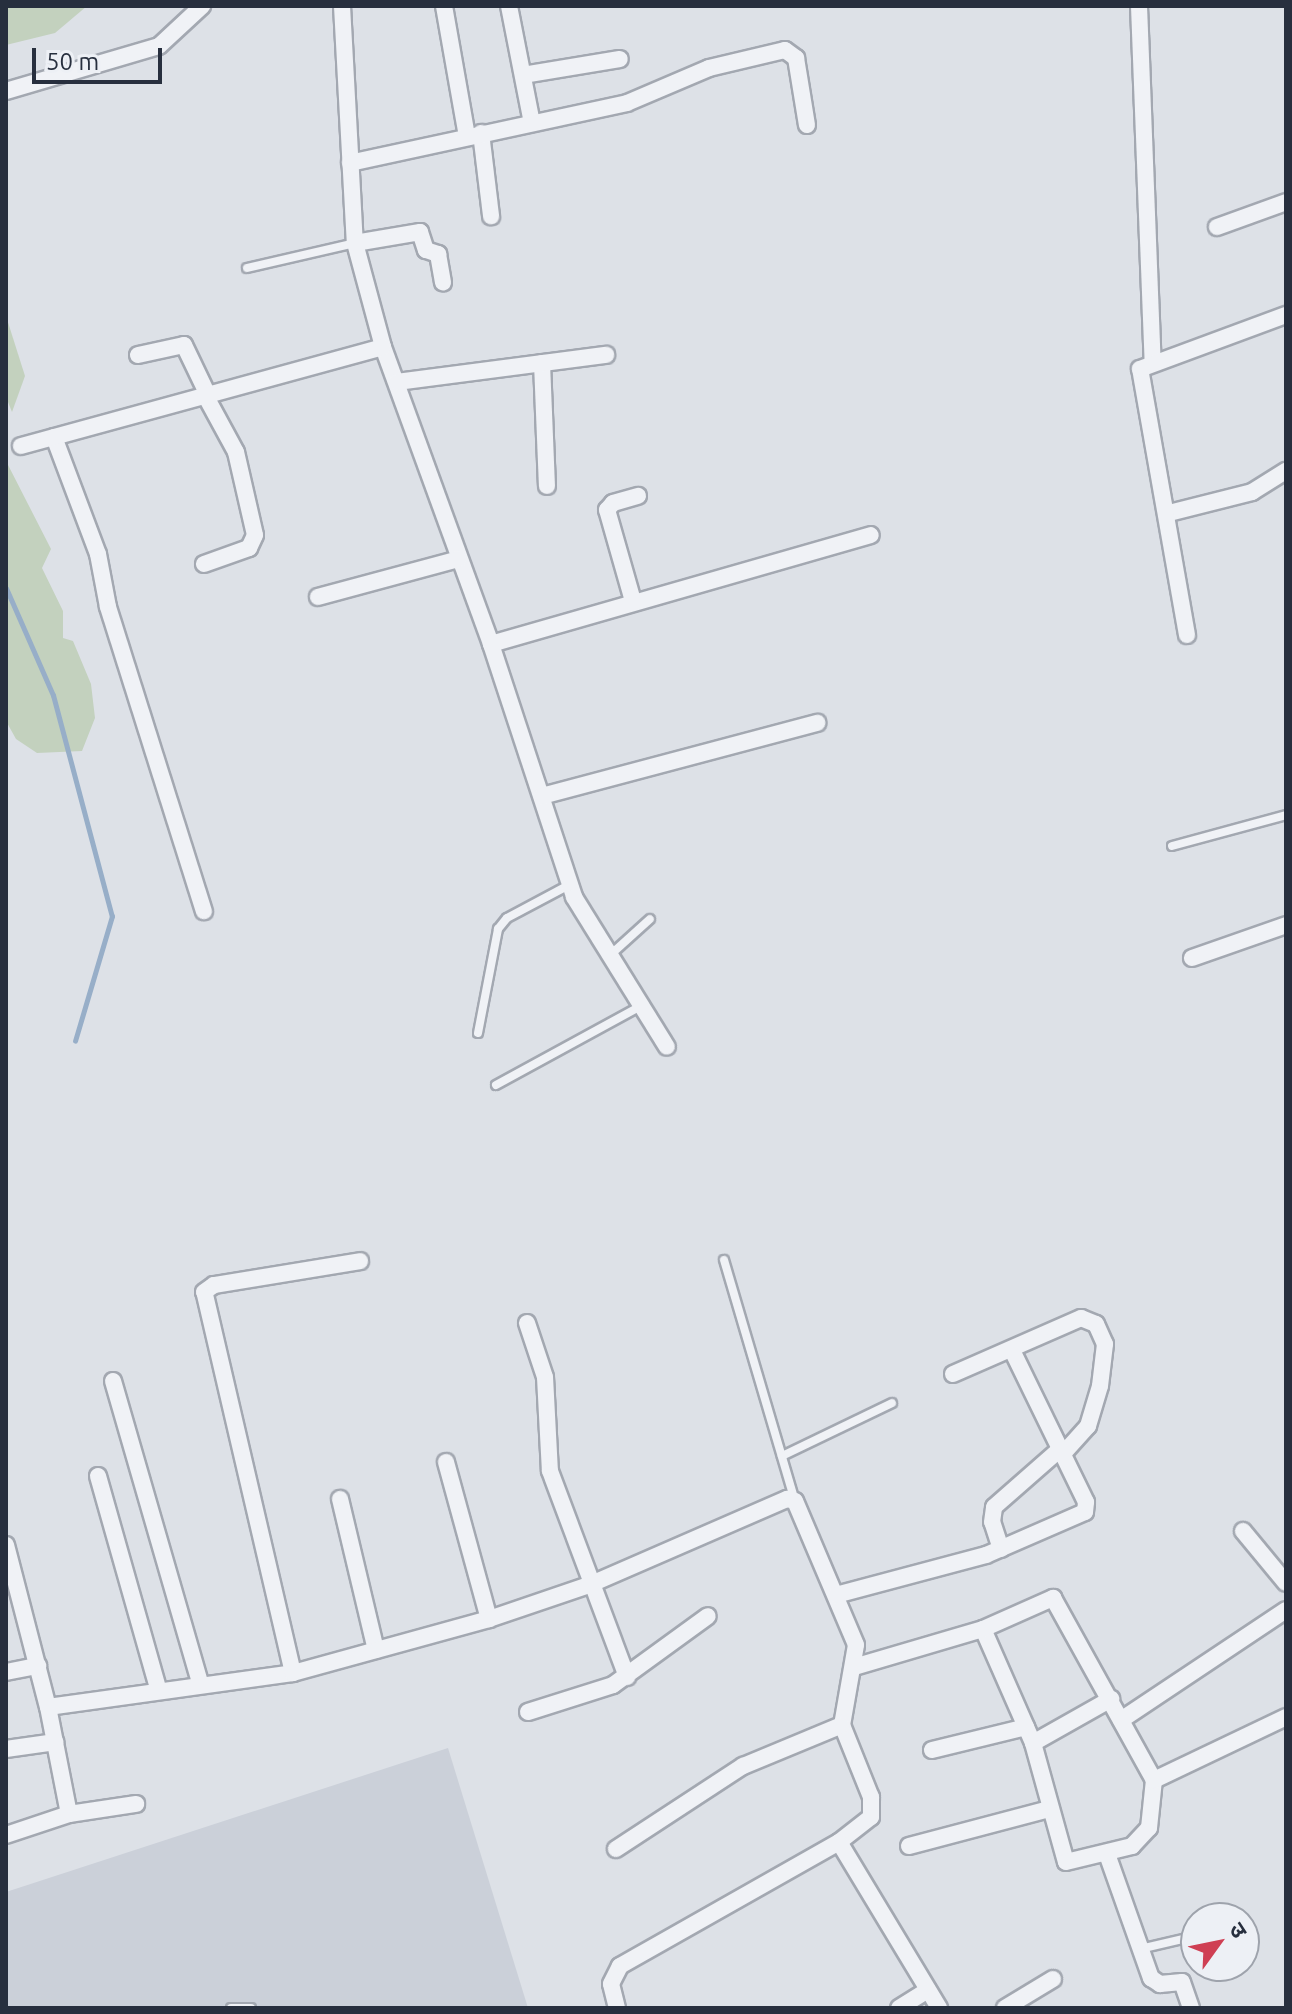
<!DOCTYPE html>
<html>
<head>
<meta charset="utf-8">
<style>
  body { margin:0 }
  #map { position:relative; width:1292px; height:2014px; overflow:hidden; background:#dde1e7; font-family:Ubuntu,"Noto Sans Devanagari",sans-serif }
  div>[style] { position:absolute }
  .built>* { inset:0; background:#cbd0d9 }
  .green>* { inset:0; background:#c3d1be }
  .stream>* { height:5px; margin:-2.5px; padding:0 2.5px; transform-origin:2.5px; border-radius:2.5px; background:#97aec8 }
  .roads { filter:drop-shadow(2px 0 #a3a8b1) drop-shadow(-2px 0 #a3a8b1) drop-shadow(0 2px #a3a8b1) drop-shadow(0 -2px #a3a8b1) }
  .service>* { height:8px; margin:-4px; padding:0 4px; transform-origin:4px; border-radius:4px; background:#f0f2f6 }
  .minor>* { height:16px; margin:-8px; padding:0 8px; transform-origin:8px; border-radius:8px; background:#f0f2f6 }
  span { translate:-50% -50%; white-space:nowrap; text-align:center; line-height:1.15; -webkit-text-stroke:8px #edf0f5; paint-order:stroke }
  .frame { position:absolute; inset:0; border:8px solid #272f3e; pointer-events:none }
  .north { position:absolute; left:1180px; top:1902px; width:80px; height:80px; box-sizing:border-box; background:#edf0f5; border:2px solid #9ea3ac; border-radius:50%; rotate:57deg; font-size:22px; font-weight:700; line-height:32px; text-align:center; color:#272f3e }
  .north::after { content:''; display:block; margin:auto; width:28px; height:36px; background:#cf3f53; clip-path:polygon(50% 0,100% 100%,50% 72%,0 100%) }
  .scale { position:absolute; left:32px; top:48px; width:130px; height:36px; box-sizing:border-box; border:4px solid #272f3e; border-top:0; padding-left:10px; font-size:24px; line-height:28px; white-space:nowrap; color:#272f3e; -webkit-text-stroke:6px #edf0f5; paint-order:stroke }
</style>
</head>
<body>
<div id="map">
  <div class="built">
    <i style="clip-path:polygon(448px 1748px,528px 2008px,6px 2008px,6px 1892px)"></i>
  </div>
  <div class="green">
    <i style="clip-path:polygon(6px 6px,87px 6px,55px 33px,6px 45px)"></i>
    <i style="clip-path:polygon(6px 316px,25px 376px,12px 412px,6px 397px)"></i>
    <i style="clip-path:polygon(6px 461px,51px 549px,42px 568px,63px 611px,63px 638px,73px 641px,91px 684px,95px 718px,82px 751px,37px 753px,16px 739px,6px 721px)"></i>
  </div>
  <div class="stream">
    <i style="left:6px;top:588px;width:117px;rotate:66.3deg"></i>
    <i style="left:53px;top:695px;width:229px;rotate:75.1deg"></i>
    <i style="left:112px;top:916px;width:130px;rotate:106.5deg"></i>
  </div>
  <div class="roads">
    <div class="service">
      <i style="left:247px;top:268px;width:111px;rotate:-13deg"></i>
      <i style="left:1172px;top:846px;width:118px;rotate:-15.2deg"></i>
      <i style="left:609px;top:956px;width:55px;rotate:-42.1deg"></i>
      <i style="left:478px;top:1033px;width:106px;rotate:-79.1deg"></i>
      <i style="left:498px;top:929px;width:14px;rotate:-51deg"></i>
      <i style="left:507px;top:918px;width:70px;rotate:-28deg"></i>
      <i style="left:496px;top:1085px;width:165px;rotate:-28.6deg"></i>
      <i style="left:724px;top:1260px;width:251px;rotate:73.6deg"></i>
      <i style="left:782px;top:1456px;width:122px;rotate:-25.7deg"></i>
      <i style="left:1140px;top:1949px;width:57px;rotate:-13.1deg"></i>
      <i style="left:231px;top:2008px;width:20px"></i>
    </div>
    <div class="minor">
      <i style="left:342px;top:6px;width:237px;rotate:86.9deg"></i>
      <i style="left:355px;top:243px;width:108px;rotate:74.9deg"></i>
      <i style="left:383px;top:347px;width:316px;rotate:70deg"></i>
      <i style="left:491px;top:644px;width:266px;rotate:71.8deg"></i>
      <i style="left:574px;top:897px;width:176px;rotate:58.2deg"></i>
      <i style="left:444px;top:6px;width:132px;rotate:80deg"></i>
      <i style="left:509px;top:6px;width:119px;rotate:78.9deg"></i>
      <i style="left:1139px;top:6px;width:357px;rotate:87.8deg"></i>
      <i style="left:523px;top:75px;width:98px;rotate:-9.4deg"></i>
      <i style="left:6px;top:91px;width:159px;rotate:-16.4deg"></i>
      <i style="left:159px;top:46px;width:59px;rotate:-42.9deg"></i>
      <i style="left:481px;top:133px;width:84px;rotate:83.1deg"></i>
      <i style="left:350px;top:163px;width:283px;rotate:-12.2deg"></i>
      <i style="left:627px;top:103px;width:89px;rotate:-23.1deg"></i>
      <i style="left:709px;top:68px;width:78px;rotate:-13.3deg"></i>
      <i style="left:785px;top:50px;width:14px;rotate:36deg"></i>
      <i style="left:796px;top:58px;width:68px;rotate:80.7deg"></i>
      <i style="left:1217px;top:227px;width:73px;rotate:-19.9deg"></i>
      <i style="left:355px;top:243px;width:66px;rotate:-9.6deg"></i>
      <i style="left:420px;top:232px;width:19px;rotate:72deg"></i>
      <i style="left:426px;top:250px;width:13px;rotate:18deg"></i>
      <i style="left:438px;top:254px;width:29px;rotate:80deg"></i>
      <i style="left:138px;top:355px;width:47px;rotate:-12.3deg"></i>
      <i style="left:184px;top:345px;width:55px;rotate:64.4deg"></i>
      <i style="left:542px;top:363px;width:123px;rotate:87.7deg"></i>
      <i style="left:397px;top:382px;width:211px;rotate:-7.4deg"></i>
      <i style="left:54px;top:437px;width:125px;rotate:69.4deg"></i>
      <i style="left:98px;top:554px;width:54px;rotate:79.3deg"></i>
      <i style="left:108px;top:607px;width:319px;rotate:72.5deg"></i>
      <i style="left:21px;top:446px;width:375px;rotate:-15.3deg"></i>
      <i style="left:1169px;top:513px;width:86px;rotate:-14.2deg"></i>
      <i style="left:1252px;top:492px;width:40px;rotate:-32deg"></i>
      <i style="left:204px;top:564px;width:48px;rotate:-19.6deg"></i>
      <i style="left:249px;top:548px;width:14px;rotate:-65deg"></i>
      <i style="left:255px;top:535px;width:85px;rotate:-102.9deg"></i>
      <i style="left:236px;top:452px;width:65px;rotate:-118.5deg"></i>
      <i style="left:318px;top:597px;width:146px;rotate:-15.1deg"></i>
      <i style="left:633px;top:601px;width:95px;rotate:-105.9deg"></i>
      <i style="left:607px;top:510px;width:9px;rotate:-49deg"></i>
      <i style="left:613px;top:503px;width:26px;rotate:-16deg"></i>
      <i style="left:1187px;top:635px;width:270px;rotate:-100deg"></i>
      <i style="left:1140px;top:369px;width:156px;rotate:-20.3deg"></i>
      <i style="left:491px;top:644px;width:395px;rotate:-16deg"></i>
      <i style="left:542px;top:796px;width:285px;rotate:-14.9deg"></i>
      <i style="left:1192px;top:958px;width:100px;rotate:-19.3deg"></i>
      <i style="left:527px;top:1323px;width:57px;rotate:71.6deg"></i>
      <i style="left:545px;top:1377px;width:94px;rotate:87deg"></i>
      <i style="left:550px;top:1471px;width:220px;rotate:69.5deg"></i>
      <i style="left:953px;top:1374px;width:140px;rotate:-23.6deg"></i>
      <i style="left:1081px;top:1318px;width:16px;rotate:22deg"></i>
      <i style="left:1096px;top:1324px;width:22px;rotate:66deg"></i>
      <i style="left:1105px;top:1344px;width:42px;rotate:96.8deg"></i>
      <i style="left:1100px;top:1386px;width:42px;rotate:106.7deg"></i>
      <i style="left:1088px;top:1426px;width:39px;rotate:132deg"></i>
      <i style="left:113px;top:1381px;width:316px;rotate:73.9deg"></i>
      <i style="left:446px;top:1462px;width:163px;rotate:74.7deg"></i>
      <i style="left:98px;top:1476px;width:223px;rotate:74.2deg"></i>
      <i style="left:340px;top:1499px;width:155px;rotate:76.6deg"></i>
      <i style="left:1243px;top:1531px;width:67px;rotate:50.4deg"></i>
      <i style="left:6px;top:1545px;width:167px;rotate:75.5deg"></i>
      <i style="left:48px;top:1707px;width:247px;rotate:-7.9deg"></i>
      <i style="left:293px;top:1673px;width:203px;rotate:-15.4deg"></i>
      <i style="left:489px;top:1619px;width:106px;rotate:-18.8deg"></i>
      <i style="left:589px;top:1585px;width:216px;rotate:-23.5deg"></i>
      <i style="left:787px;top:1499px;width:8px;rotate:14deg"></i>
      <i style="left:795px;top:1501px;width:156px;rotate:67deg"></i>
      <i style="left:856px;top:1645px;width:81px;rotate:99.9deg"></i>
      <i style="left:842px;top:1725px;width:78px;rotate:68.1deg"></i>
      <i style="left:871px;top:1797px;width:20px;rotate:90deg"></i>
      <i style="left:871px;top:1817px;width:41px;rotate:142deg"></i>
      <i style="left:839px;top:1842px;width:252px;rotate:150.5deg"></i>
      <i style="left:620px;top:1966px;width:20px;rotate:117deg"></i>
      <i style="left:611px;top:1984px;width:25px;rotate:76deg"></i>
      <i style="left:1001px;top:1549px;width:28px;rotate:-108deg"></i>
      <i style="left:992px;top:1522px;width:15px;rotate:-82deg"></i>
      <i style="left:994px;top:1507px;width:88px;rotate:-41.3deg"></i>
      <i style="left:836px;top:1595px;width:155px;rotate:-14.9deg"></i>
      <i style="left:986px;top:1555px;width:108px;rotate:-23.5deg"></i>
      <i style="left:1085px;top:1512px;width:10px;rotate:-84deg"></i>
      <i style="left:1086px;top:1502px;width:169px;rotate:-116deg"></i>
      <i style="left:983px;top:1629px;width:124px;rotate:66.3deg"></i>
      <i style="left:1033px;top:1743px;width:123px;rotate:74.5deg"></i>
      <i style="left:1066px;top:1862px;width:68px;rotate:-13.6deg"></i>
      <i style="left:1132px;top:1846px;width:25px;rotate:-47deg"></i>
      <i style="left:1149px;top:1828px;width:48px;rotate:-84.1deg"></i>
      <i style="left:1154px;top:1780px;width:146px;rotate:-25.5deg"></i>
      <i style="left:854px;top:1667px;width:134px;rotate:-16.4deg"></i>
      <i style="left:983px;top:1629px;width:77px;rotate:-23.9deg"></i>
      <i style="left:1053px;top:1598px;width:208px;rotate:61deg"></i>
      <i style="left:6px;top:1672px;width:33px;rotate:-11deg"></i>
      <i style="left:293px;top:1673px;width:391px;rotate:-103.1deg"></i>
      <i style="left:204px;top:1292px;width:12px;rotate:-35deg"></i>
      <i style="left:214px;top:1285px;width:148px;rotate:-9.3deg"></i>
      <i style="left:528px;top:1712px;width:89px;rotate:-17.6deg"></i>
      <i style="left:613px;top:1685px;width:117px;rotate:-36deg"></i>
      <i style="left:1121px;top:1720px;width:198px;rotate:-33.7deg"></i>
      <i style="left:1033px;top:1743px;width:90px;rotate:-29.4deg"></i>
      <i style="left:6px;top:1749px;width:50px;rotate:-8deg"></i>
      <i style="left:932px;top:1750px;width:97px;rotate:-13.7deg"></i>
      <i style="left:69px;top:1814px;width:68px;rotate:-8.5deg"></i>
      <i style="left:6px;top:1835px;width:66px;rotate:-18.4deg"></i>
      <i style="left:69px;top:1814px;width:109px;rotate:-101.1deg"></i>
      <i style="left:839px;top:1842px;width:194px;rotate:58.9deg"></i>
      <i style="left:909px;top:1846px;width:145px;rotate:-14.8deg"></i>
      <i style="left:616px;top:1849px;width:152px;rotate:-33.2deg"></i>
      <i style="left:743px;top:1766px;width:107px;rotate:-22.5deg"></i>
      <i style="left:1107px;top:1854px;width:132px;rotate:70.5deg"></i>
      <i style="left:1151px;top:1978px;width:11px;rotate:34deg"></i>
      <i style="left:1160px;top:1984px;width:22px;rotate:-5deg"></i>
      <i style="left:1182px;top:1982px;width:28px;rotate:71deg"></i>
      <i style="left:899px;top:2008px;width:34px;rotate:-32deg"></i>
      <i style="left:1005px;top:2008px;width:56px;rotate:-31.1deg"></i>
    </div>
  </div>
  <div class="frame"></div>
  <div class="north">उ</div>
  <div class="scale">50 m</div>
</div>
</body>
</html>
